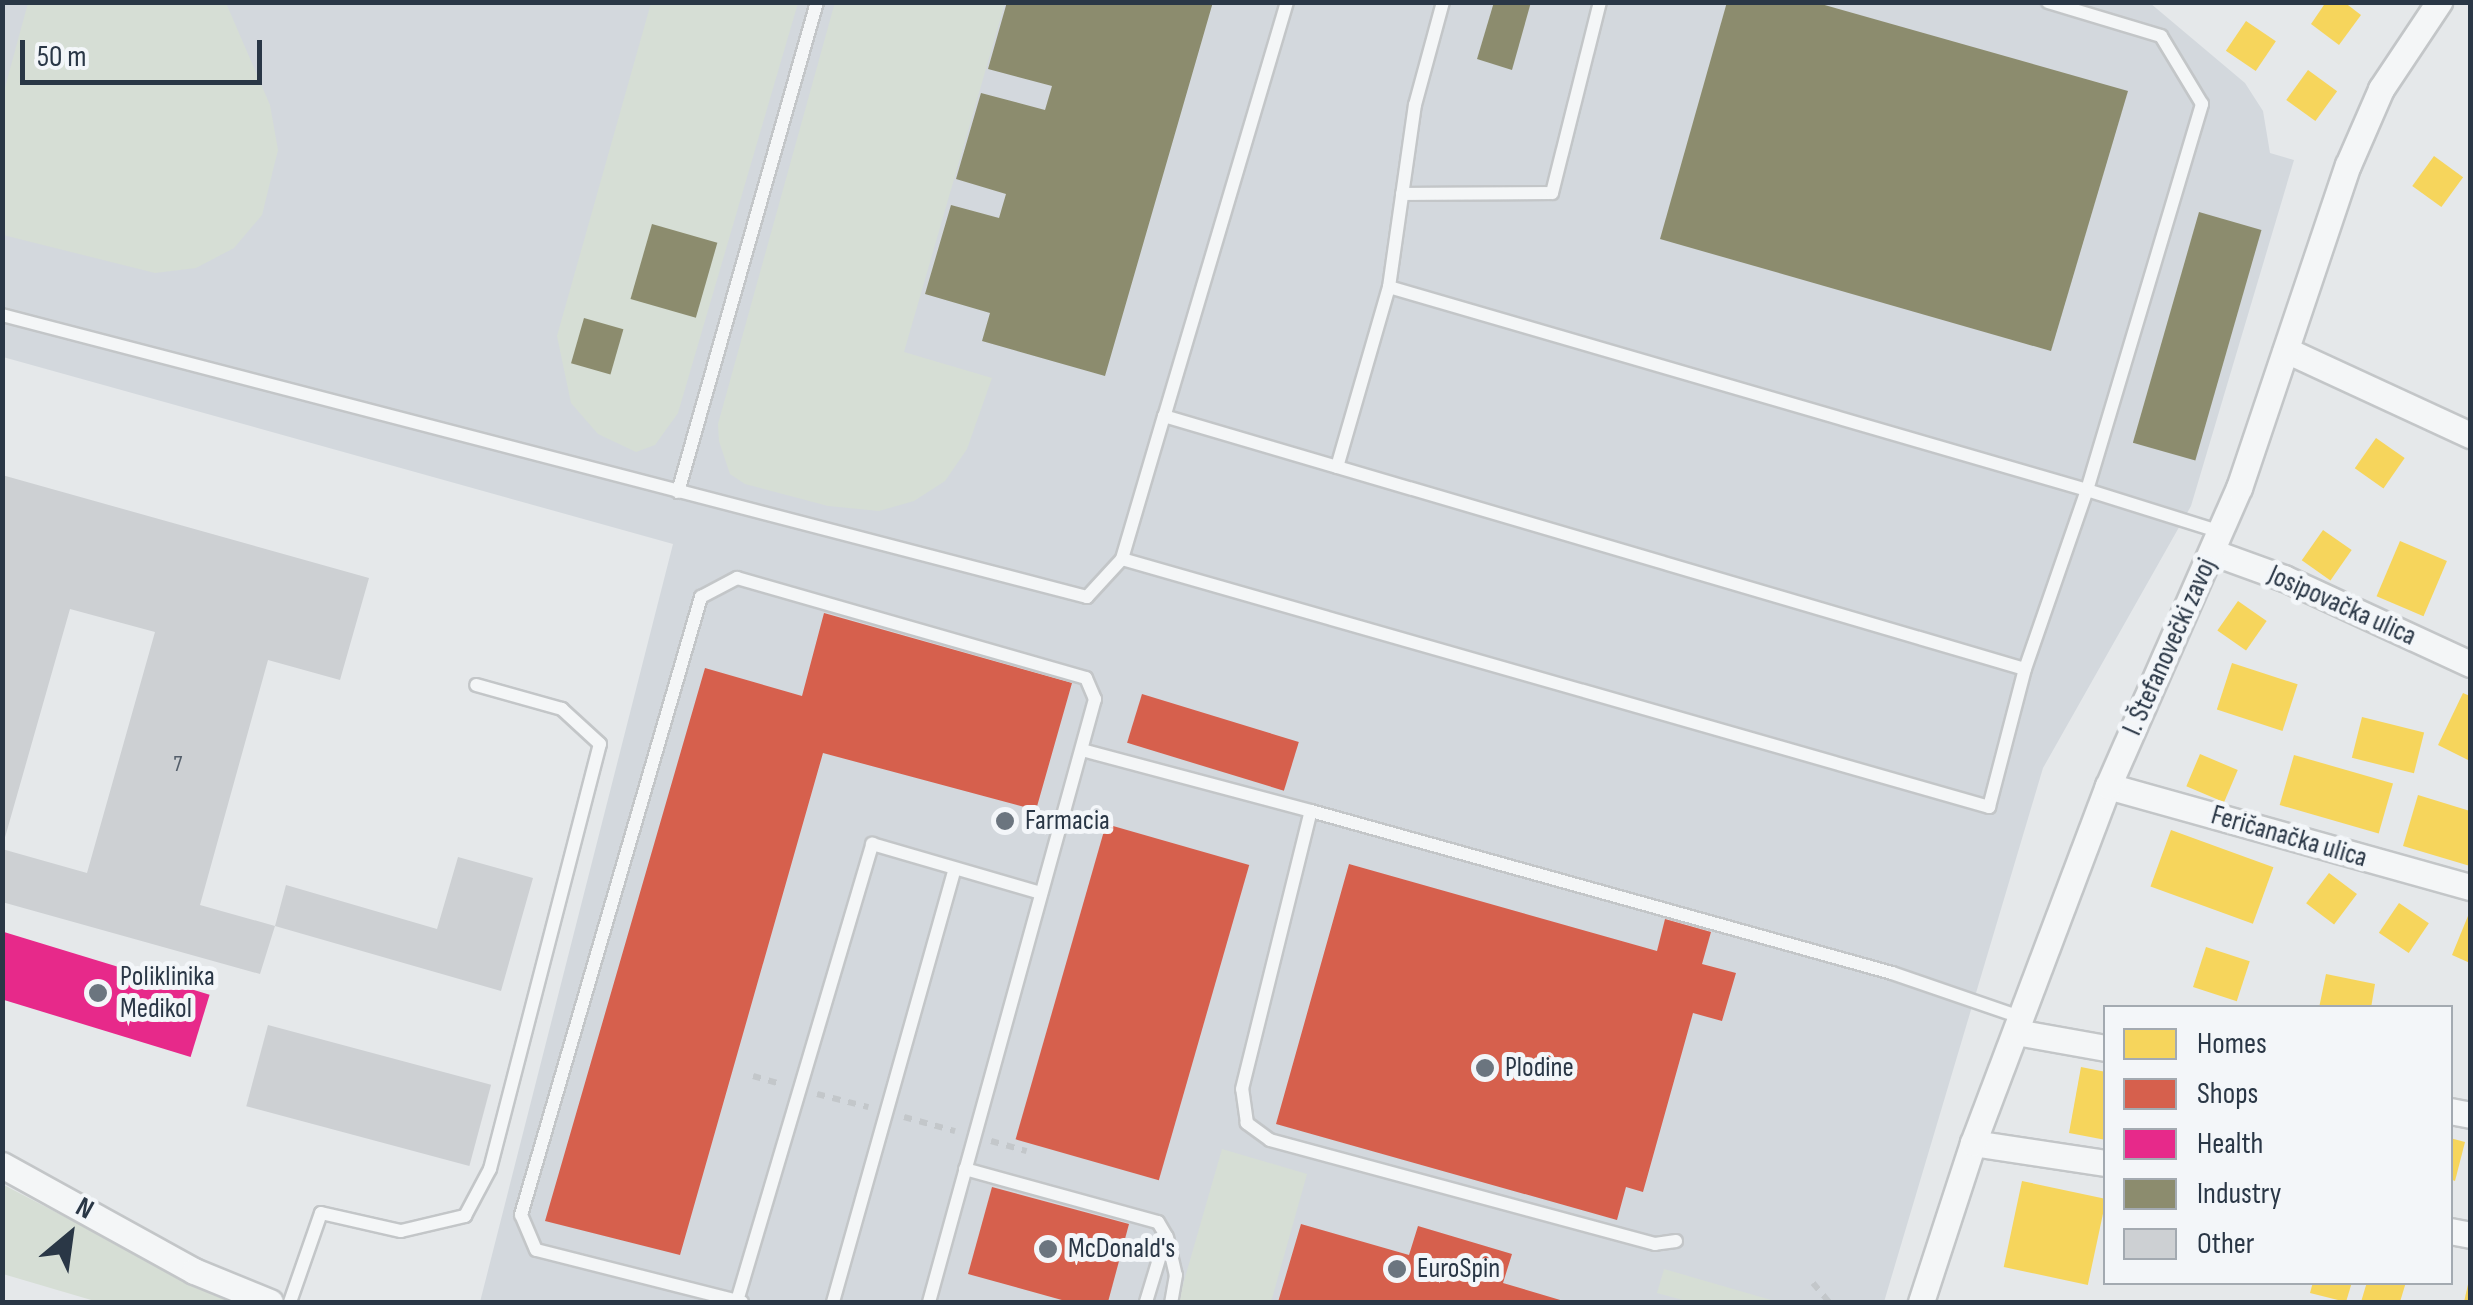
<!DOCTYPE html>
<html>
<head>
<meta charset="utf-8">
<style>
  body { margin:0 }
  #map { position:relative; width:2473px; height:1305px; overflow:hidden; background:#e5e8ea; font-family:"Sofia Sans Condensed",sans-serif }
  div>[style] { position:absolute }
  .built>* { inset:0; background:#d3d8dd }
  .green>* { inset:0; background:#d6ded5 }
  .homes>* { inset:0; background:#f6d55c; transform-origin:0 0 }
  .shops>* { inset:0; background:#d6604d; transform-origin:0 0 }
  .health>* { inset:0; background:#e7298a; transform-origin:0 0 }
  .industry>* { inset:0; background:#8c8c6e; transform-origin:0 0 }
  .building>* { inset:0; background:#cdd0d3; transform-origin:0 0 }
  .path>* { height:6px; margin-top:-3px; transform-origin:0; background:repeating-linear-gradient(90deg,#c3c7ca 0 8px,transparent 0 16px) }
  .roads { filter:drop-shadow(2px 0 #c3c6c8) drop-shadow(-2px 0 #c3c6c8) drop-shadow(0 2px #c3c6c8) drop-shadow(0 -2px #c3c6c8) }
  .lane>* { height:12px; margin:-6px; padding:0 6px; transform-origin:6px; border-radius:6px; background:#f4f6f7 }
  .street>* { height:25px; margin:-12.5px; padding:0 12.5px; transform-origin:12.5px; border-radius:12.5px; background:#f4f6f7 }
  .dots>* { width:28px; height:28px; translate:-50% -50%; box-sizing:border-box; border:5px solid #f3f6f9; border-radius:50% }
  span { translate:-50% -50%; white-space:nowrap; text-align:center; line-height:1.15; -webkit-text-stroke:10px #f3f6f9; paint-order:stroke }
  .number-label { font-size:22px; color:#545e6a }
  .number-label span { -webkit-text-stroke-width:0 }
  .street-label { font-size:28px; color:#2a3746 }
  .poi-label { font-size:28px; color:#2a3746 }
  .left { translate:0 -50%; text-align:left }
  .frame { position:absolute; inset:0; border:5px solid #2a3746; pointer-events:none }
  .legend { position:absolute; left:2103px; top:1005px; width:350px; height:280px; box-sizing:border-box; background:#f3f6f9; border:2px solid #a3aab1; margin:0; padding:12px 18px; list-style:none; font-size:30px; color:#2a3746 }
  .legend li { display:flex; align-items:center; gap:20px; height:50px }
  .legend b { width:50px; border:2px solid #a3aab1 }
  .north { position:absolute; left:20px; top:1185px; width:100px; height:100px; -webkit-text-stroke:8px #f3f6f9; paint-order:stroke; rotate:29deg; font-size:28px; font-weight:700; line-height:40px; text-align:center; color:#2a3746 }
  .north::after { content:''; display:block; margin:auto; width:35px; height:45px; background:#2a3746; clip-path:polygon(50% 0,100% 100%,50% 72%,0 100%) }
  .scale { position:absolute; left:20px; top:40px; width:242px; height:45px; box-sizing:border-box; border:5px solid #2a3746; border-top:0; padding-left:12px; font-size:30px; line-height:35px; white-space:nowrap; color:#2a3746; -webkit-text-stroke:8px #f3f6f9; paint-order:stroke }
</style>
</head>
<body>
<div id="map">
  <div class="built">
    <i style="clip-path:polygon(2px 3px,2150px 3px,2245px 83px,2263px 111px,2270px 153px,2294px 160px,2191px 506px,2043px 768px,1884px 1302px,480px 1302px,673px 544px,3px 357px)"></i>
  </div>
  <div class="green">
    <i style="clip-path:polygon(835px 2px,1005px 3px,904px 352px,992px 378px,967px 449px,945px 481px,914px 501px,879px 511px,828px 506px,745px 484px,730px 474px,719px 441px,718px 424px)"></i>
    <i style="clip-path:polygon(28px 3px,226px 3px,270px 105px,278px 150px,262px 215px,234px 248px,196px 268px,155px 273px,3px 235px,3px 95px)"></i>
    <i style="clip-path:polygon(651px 3px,798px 3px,678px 413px,655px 445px,636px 452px,598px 434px,571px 403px,557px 336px)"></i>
    <i style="clip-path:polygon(1222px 1149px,1307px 1174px,1271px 1302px,1178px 1302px)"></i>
    <i style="clip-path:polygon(2px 1184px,203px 1289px,235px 1302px,98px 1302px,3px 1274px)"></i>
    <i style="clip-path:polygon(1664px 1269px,1778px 1302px,1690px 1302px,1657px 1293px)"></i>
  </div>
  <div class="homes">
    <i style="clip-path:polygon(2326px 2px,2344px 2px,2361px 15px,2339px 45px,2311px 24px)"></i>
    <i style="left:2246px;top:21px;width:36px;height:36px;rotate:34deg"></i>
    <i style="left:2308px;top:70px;width:36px;height:37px;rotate:36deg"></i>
    <i style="left:2434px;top:156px;width:36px;height:37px;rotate:36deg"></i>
    <i style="left:2376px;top:438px;width:35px;height:37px;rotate:35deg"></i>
    <i style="left:2323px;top:530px;width:35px;height:37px;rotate:35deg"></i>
    <i style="left:2400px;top:541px;width:51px;height:60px;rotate:23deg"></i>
    <i style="left:2238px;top:601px;width:35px;height:36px;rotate:35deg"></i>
    <i style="left:2232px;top:663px;width:69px;height:49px;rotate:18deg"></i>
    <i style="clip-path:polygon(2463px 693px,2470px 696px,2470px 761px,2438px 745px)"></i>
    <i style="left:2362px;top:717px;width:64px;height:42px;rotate:14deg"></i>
    <i style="left:2200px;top:754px;width:41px;height:35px;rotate:23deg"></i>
    <i style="left:2294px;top:755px;width:103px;height:52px;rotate:16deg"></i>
    <i style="clip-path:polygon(2418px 795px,2470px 811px,2470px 866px,2403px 846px)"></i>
    <i style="left:2171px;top:830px;width:109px;height:60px;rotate:20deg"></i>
    <i style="left:2329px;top:873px;width:35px;height:38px;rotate:37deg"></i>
    <i style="left:2399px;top:903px;width:36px;height:36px;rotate:34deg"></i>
    <i style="clip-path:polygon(2470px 911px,2470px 963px,2452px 955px)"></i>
    <i style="left:2206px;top:947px;width:46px;height:42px;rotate:18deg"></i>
    <i style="clip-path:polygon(2326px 974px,2375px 984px,2371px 1008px,2319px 1008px)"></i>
    <i style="clip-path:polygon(2081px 1067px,2106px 1072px,2106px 1140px,2069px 1133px)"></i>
    <i style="clip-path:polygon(2450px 1138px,2465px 1142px,2455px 1181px,2450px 1179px)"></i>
    <i style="left:2022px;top:1181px;width:86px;height:88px;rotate:12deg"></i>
    <i style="clip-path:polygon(2469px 1280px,2470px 1302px,2464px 1302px)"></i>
    <i style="clip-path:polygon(2313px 1282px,2352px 1282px,2346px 1302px,2310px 1293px)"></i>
    <i style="clip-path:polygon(2367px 1282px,2406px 1282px,2400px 1302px,2361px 1302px)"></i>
  </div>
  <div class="shops">
    <i style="clip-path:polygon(824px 613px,1072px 683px,1036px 810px,823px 753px,680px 1255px,545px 1221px,705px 668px,802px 696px)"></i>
    <i style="left:1142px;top:694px;width:164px;height:51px;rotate:17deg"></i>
    <i style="left:1106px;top:824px;width:149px;height:328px;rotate:16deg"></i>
    <i style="clip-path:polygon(1349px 864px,1657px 951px,1665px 919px,1711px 932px,1702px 964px,1736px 973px,1722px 1021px,1693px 1013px,1643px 1192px,1626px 1187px,1617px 1220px,1276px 1124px)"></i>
    <i style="clip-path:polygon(992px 1187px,1129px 1224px,1108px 1302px,1069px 1302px,968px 1274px)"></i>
    <i style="clip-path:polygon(1301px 1224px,1409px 1255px,1418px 1226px,1512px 1254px,1503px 1283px,1567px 1302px,1278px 1302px)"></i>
  </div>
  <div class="health">
    <i style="left:4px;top:932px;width:215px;height:65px;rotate:17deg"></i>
  </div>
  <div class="industry">
    <i style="clip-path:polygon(1007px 2px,1213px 2px,1105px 376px,982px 341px,990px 313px,925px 294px,951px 205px,999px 218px,1006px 194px,956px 179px,981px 93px,1045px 110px,1052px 86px,988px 69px)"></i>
    <i style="clip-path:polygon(1494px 2px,1531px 2px,1512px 70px,1477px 59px)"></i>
    <i style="clip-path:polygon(1727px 2px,1814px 2px,2128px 91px,2051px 351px,1660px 239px)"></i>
    <i style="left:2199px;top:212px;width:65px;height:240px;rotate:16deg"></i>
    <i style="left:652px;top:224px;width:68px;height:78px;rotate:16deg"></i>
    <i style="left:584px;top:318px;width:41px;height:47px;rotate:16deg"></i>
  </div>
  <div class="building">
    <i style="clip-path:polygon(2px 475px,369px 578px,340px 680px,268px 660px,200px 905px,275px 926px,286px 885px,437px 929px,458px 857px,533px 878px,501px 991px,275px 926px,260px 974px,2px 902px,2px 849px,87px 873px,155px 632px,70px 609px,2px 848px)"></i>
    <i style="left:268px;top:1025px;width:231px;height:84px;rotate:15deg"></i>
  </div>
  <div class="path">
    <i style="left:753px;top:1076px;width:29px;rotate:16deg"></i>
    <i style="left:817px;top:1094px;width:53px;rotate:14.3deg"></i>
    <i style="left:904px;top:1117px;width:53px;rotate:15.4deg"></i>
    <i style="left:991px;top:1141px;width:37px;rotate:16deg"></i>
    <i style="left:1813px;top:1283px;width:25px;rotate:50deg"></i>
  </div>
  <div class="roads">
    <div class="lane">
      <i style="left:1287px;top:2px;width:432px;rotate:106.5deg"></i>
      <i style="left:1164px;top:416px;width:897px;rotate:16.38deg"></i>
      <i style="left:2025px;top:669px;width:189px;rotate:-70.9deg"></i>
      <i style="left:2087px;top:490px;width:140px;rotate:17.4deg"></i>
      <i style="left:1402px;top:194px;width:150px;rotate:-0.4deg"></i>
      <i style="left:1552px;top:193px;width:197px;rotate:-75.9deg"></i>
      <i style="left:1389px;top:287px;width:184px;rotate:-81.9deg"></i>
      <i style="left:1415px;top:105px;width:107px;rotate:-74.8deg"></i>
      <i style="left:2px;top:315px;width:1121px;rotate:14.57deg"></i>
      <i style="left:1087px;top:597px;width:52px;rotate:-47.4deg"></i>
      <i style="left:1164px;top:416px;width:149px;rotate:106.4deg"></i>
      <i style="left:1122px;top:559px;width:902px;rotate:15.96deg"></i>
      <i style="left:1989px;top:807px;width:143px;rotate:-75.4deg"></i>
      <i style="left:1337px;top:467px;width:187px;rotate:-73.9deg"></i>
      <i style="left:1389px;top:287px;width:727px;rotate:16.22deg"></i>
      <i style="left:2087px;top:490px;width:403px;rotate:-73.4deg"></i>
      <i style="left:2202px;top:104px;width:79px;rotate:-121.1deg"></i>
      <i style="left:2161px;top:36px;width:118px;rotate:-163.3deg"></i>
      <i style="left:678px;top:492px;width:509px;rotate:-74.16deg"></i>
      <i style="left:1082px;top:750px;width:237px;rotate:14.9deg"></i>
      <i style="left:965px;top:1169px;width:200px;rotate:15.4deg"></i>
      <i style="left:1158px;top:1222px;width:16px;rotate:60deg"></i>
      <i style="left:1166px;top:1236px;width:69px;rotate:106.9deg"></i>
      <i style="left:1167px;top:1237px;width:39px;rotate:77deg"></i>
      <i style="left:1176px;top:1275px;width:27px;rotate:100deg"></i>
      <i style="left:1676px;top:1241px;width:21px;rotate:172deg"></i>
      <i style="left:1655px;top:1244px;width:399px;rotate:-164.9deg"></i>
      <i style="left:1270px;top:1140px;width:29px;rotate:-144deg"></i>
      <i style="left:1247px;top:1123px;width:34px;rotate:-98deg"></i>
      <i style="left:1242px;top:1089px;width:286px;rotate:-76.1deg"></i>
      <i style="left:1311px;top:811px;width:603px;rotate:15.58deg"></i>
      <i style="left:1892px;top:973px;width:135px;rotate:19deg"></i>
      <i style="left:737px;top:1301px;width:477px;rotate:-73.5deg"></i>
      <i style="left:872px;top:844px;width:176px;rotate:16.2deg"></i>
      <i style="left:290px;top:1302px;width:94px;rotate:-70.8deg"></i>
      <i style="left:321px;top:1213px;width:82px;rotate:12.7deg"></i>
      <i style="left:401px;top:1231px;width:66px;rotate:-13.2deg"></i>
      <i style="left:465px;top:1216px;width:53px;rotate:-62deg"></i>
      <i style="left:490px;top:1169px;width:439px;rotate:-75.5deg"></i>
      <i style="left:600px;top:744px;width:52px;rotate:-137.4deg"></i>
      <i style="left:562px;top:709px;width:89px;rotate:-164.4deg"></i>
      <i style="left:742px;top:1302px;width:212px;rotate:-165.8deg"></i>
      <i style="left:536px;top:1250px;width:38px;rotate:-113deg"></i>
      <i style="left:521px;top:1215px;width:644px;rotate:-73.76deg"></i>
      <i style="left:701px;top:597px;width:41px;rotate:-27.8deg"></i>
      <i style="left:737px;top:578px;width:363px;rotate:16deg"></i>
      <i style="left:1086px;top:678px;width:23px;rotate:67deg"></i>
      <i style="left:1095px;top:699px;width:625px;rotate:105.39deg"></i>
      <i style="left:833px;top:1302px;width:450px;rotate:-74.3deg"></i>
    </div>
    <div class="street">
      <i style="left:2286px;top:350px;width:203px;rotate:24.8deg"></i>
      <i style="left:2212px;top:552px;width:77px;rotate:19.9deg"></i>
      <i style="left:2284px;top:578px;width:205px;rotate:24.8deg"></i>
      <i style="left:2108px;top:786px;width:376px;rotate:15.6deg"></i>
      <i style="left:2016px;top:1032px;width:91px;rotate:10.1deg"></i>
      <i style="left:2450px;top:1111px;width:20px;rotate:11deg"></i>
      <i style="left:1973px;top:1143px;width:134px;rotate:8.6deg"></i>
      <i style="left:2px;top:1165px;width:219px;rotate:28.9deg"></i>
      <i style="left:194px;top:1271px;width:82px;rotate:22.2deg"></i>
      <i style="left:2450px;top:1231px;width:20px;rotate:11deg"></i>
      <i style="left:1921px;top:1302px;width:167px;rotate:-71.9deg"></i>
      <i style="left:1973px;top:1143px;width:382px;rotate:-69.3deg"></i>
      <i style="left:2108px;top:786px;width:326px;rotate:-66.3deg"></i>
      <i style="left:2239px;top:488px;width:341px;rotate:-71.4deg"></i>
      <i style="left:2348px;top:165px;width:83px;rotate:-66.5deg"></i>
      <i style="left:2381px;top:89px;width:105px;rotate:-56.3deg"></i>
    </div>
  </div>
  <div class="dots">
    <i style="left:1005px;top:821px;background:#6b757f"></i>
    <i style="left:98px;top:993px;background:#6b757f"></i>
    <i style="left:1485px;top:1068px;background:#6b757f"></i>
    <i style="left:1048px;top:1249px;background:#6b757f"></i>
    <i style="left:1397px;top:1269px;background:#6b757f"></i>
  </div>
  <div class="number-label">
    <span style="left:178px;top:765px">7</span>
  </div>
  <div class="street-label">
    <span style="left:2342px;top:606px;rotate:24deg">Josipovačka ulica</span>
    <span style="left:2170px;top:647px;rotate:-66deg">I. Štefanovečki zavoj</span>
    <span style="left:2289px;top:837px;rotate:16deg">Feričanačka ulica</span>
  </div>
  <div class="poi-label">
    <span class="left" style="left:1025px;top:821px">Farmacia</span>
    <span class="left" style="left:120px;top:993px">Poliklinika<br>Medikol</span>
    <span class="left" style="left:1505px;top:1068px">Plodine</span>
    <span class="left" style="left:1068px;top:1249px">McDonald's</span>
    <span class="left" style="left:1417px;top:1269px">EuroSpin</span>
  </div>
  <div class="frame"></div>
  <ul class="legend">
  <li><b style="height:28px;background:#f6d55c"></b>Homes</li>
  <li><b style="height:28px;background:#d6604d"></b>Shops</li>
  <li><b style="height:28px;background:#e7298a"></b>Health</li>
  <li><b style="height:28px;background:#8c8c6e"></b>Industry</li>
  <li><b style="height:28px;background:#cdd0d3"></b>Other</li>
  </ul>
  <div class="north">N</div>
  <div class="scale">50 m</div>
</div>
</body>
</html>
